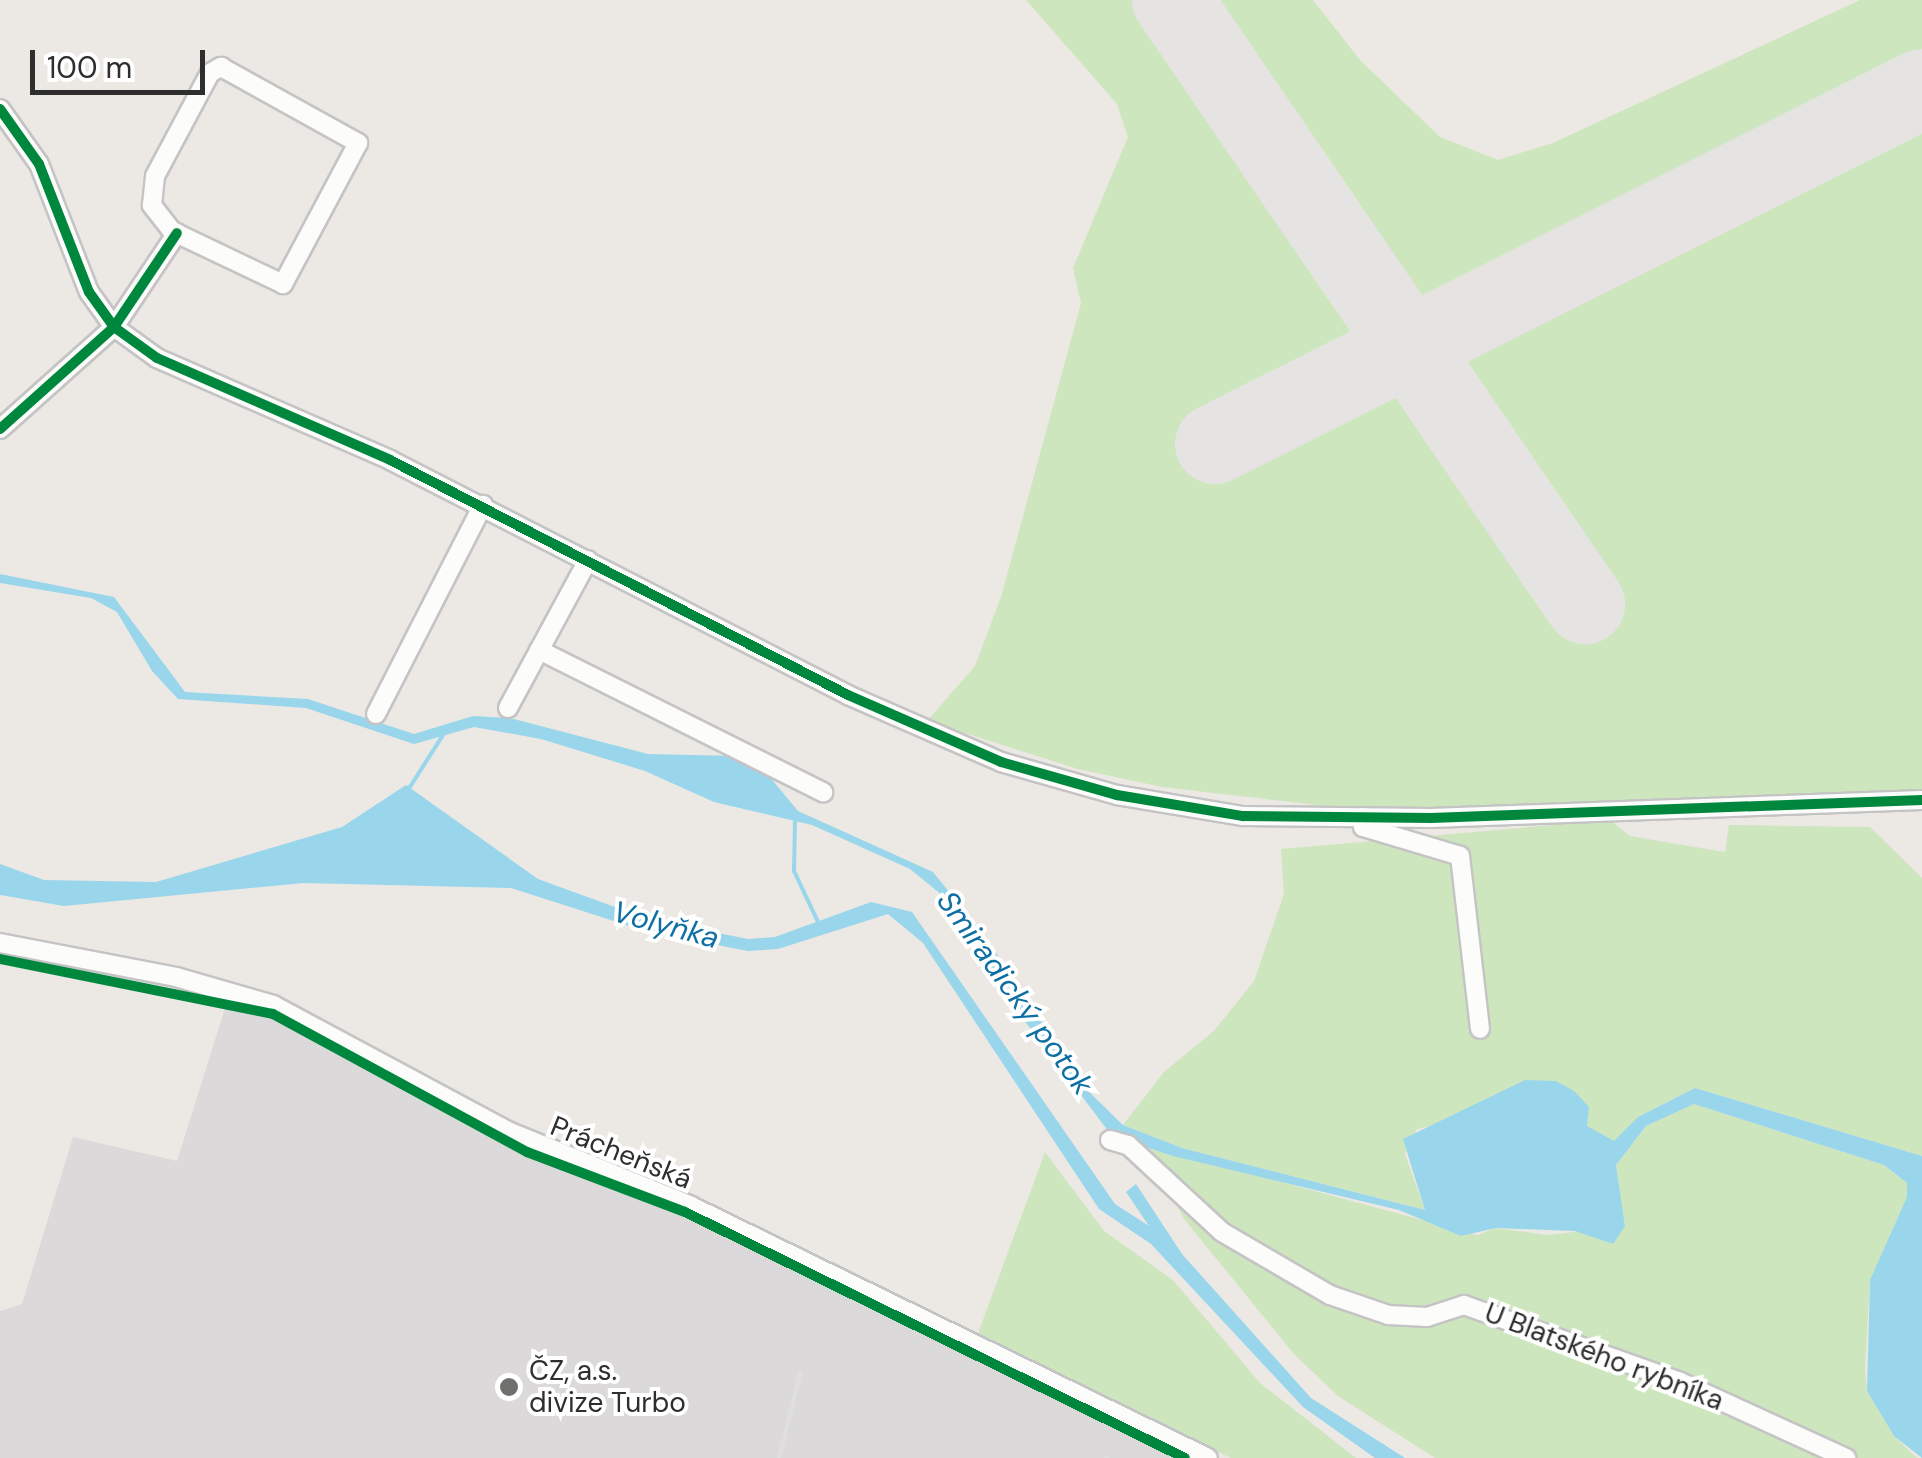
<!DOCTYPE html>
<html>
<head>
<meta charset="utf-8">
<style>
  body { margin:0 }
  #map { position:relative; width:1922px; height:1458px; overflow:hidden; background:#ece8e4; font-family:"DM Sans",sans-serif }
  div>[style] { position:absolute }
  .industrial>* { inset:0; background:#dcd9db }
  .green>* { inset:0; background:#cee6be }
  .water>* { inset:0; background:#99d6ec }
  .stream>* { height:4px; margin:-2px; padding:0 2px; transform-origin:2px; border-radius:2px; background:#99d6ec }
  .runway>* { height:80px; margin:-40px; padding:0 40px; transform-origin:40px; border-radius:40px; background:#e6e4e2 }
  .roads { filter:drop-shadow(2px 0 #c5c4c5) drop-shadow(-2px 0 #c5c4c5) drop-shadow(0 2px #c5c4c5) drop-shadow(0 -2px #c5c4c5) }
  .minor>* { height:18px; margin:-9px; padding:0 9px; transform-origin:9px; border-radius:9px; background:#fcfcfb }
  .rail>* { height:4px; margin:-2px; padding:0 2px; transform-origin:2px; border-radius:2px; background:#dfdfe1 }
  .cycleway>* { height:10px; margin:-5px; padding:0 5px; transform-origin:5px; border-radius:5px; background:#00873e }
  .dots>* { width:28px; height:28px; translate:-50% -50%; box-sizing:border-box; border:5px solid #fff; border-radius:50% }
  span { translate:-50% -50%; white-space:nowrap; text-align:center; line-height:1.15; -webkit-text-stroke:8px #fff; paint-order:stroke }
  .street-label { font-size:28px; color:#2e2e2e }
  .poi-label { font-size:28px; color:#2e2e2e }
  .left { translate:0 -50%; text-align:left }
  .water-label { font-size:30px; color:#0d6fa3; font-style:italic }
  .scale { position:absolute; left:30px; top:50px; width:175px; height:45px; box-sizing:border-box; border:5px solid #2e2e2e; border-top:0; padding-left:12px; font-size:30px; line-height:35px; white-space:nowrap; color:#2e2e2e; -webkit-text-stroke:8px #fff; paint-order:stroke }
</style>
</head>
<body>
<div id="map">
  <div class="industrial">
    <i style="clip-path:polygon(226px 1005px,270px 1016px,531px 1157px,684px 1214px,1179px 1458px,0 1458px,0 1311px,22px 1304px,73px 1137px,177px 1161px)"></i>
  </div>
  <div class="green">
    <i style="clip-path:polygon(1026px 0,1313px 0,1360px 60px,1440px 137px,1498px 160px,1553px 143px,1860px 0,1922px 0,1922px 791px,1368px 811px,1162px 787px,1078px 769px,927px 721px,975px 666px,1001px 597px,1081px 303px,1073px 268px,1128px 137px,1117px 104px)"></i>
    <i style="clip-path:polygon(1610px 820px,1630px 836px,1725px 852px,1729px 825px,1870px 827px,1922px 878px,1922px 1156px,1695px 1088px,1638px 1117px,1615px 1141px,1497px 1093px,1448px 1122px,1417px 1129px,1405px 1154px,1425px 1210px,1182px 1148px,1123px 1125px,1164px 1072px,1214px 1031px,1254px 981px,1284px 894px,1281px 849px)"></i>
    <i style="clip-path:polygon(1694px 1104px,1884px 1165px,1907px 1183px,1907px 1198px,1870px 1280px,1865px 1369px,1867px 1391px,1894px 1436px,1917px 1458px,1435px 1458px,1338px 1396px,1294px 1354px,1184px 1219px,1147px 1146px,1478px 1235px,1495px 1228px,1548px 1235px,1625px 1226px,1616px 1165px,1646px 1126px)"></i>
    <i style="clip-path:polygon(1045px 1152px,1104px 1231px,1173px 1280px,1260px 1383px,1356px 1458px,1231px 1458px,977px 1336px)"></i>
  </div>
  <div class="water">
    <i style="clip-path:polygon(0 574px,114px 597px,185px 692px,308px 699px,414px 734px,473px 716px,510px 718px,648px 754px,738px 756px,769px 776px,798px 811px,933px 872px,987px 939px,1085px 1088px,1123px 1125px,1182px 1148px,1425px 1210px,1403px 1139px,1525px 1080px,1556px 1081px,1574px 1091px,1589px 1107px,1587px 1126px,1614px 1141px,1638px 1117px,1695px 1088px,1922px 1156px,1922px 1458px,1894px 1436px,1867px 1391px,1870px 1280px,1907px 1197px,1907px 1183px,1884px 1165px,1694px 1104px,1646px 1126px,1616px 1165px,1625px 1226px,1613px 1244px,1575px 1231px,1496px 1228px,1461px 1236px,1399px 1210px,1173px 1156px,1112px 1136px,1011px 1003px,942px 895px,910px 869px,812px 825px,714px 802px,645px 771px,541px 739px,474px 727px,414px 744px,306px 708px,178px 699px,152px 671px,117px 612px,91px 598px,0 583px)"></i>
    <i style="clip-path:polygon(406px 785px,538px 879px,648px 919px,748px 939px,775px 937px,871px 902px,912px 912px,1115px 1204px,1149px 1226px,1126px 1192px,1136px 1184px,1182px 1254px,1311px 1398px,1405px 1458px,1375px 1458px,1303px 1407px,1151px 1244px,1099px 1209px,923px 943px,888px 914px,778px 949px,748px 951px,645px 931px,511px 888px,304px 883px,64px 906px,0 895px,0 864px,44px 880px,156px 882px,342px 827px)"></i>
  </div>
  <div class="stream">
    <i style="left:408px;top:790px;width:65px;rotate:-57.5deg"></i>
    <i style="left:795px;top:822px;width:49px;rotate:91.2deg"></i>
    <i style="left:794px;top:871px;width:56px;rotate:64.8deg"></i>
  </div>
  <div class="runway">
    <i style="left:1172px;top:0;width:732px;rotate:55.64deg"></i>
    <i style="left:1215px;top:444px;width:791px;rotate:-26.66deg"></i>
  </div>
  <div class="roads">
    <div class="minor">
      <i style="left:221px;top:67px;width:157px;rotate:29deg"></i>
      <i style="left:358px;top:143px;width:160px;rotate:118deg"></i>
      <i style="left:283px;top:284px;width:123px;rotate:-154.5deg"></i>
      <i style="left:172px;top:231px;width:33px;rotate:-128deg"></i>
      <i style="left:152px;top:205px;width:29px;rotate:-84deg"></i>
      <i style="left:155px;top:176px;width:117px;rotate:-61.9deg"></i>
      <i style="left:210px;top:73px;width:13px;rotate:-29deg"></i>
      <i style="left:0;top:109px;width:67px;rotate:54.7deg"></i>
      <i style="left:39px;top:164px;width:137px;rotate:68.7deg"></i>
      <i style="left:89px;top:292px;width:43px;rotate:54.5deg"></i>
      <i style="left:114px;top:327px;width:53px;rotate:35.8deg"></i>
      <i style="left:157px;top:358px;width:254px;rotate:23.6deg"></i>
      <i style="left:390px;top:460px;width:515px;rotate:27.16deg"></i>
      <i style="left:848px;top:695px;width:167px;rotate:23.6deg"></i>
      <i style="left:1001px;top:762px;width:121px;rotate:15.9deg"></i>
      <i style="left:1117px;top:795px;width:128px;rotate:9.5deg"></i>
      <i style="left:1243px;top:816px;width:188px;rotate:0.6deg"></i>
      <i style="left:1431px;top:818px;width:491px;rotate:-2.1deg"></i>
      <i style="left:0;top:429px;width:153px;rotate:-41.8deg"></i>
      <i style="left:114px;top:327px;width:113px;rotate:-56.2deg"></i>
      <i style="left:539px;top:650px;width:318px;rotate:26.6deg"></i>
      <i style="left:508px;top:708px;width:168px;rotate:-61.6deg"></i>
      <i style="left:376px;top:714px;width:235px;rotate:-62.9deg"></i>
      <i style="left:1363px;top:817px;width:10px;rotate:90deg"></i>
      <i style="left:1363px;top:827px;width:101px;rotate:16.6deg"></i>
      <i style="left:1460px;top:856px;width:174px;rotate:83.4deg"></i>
      <i style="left:0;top:943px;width:179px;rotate:10.9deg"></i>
      <i style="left:176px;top:977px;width:101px;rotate:16.1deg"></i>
      <i style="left:273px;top:1005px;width:269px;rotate:28.2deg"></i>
      <i style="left:510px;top:1132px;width:196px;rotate:22.2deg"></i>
      <i style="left:691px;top:1206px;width:575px;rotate:25.99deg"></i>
      <i style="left:1110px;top:1140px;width:19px;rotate:16deg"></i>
      <i style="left:1128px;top:1145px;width:128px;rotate:42.8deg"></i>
      <i style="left:1222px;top:1232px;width:125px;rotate:30.3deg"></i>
      <i style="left:1330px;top:1295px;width:61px;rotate:19deg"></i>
      <i style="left:1388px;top:1315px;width:39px;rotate:3deg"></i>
      <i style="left:1427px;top:1317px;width:39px;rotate:-18deg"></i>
      <i style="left:1464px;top:1305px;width:229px;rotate:19.6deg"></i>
      <i style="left:1680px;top:1382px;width:183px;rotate:24.6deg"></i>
    </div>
  </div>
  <div class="rail">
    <i style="left:779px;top:1458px;width:87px;rotate:-76deg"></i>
    <i style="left:1106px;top:1458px;width:1px;rotate:-45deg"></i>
  </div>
  <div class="cycleway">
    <i style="left:0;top:109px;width:67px;rotate:54.7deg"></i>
    <i style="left:39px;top:164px;width:137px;rotate:68.7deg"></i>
    <i style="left:89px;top:292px;width:43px;rotate:54.5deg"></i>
    <i style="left:114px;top:327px;width:53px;rotate:35.8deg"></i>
    <i style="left:157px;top:358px;width:254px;rotate:23.6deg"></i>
    <i style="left:390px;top:460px;width:515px;rotate:27.16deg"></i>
    <i style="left:848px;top:695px;width:167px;rotate:23.6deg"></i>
    <i style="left:1001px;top:762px;width:121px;rotate:15.9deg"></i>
    <i style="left:1117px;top:795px;width:128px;rotate:9.5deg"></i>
    <i style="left:1243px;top:816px;width:188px;rotate:0.6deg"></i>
    <i style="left:1431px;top:818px;width:491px;rotate:-2.1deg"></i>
    <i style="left:0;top:429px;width:153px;rotate:-41.8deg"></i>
    <i style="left:114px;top:327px;width:113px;rotate:-56.2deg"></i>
    <i style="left:0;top:959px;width:278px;rotate:11.4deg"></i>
    <i style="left:273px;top:1014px;width:289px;rotate:28.5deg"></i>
    <i style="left:527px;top:1152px;width:169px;rotate:20.8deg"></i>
    <i style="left:685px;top:1212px;width:557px;rotate:26.2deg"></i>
  </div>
  <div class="dots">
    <i style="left:509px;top:1387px;background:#706f6e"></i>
  </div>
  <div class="street-label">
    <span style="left:621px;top:1153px;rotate:22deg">Prácheňská</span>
    <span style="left:1604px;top:1357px;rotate:21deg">U Blatského rybníka</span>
  </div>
  <div class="poi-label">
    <span class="left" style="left:529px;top:1387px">ČZ, a.s.<br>divize Turbo</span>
  </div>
  <div class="water-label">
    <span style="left:666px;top:925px;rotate:15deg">Volyňka</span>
    <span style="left:1015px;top:993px;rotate:54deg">Smiradický potok</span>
  </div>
  <div class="scale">100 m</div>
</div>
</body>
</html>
